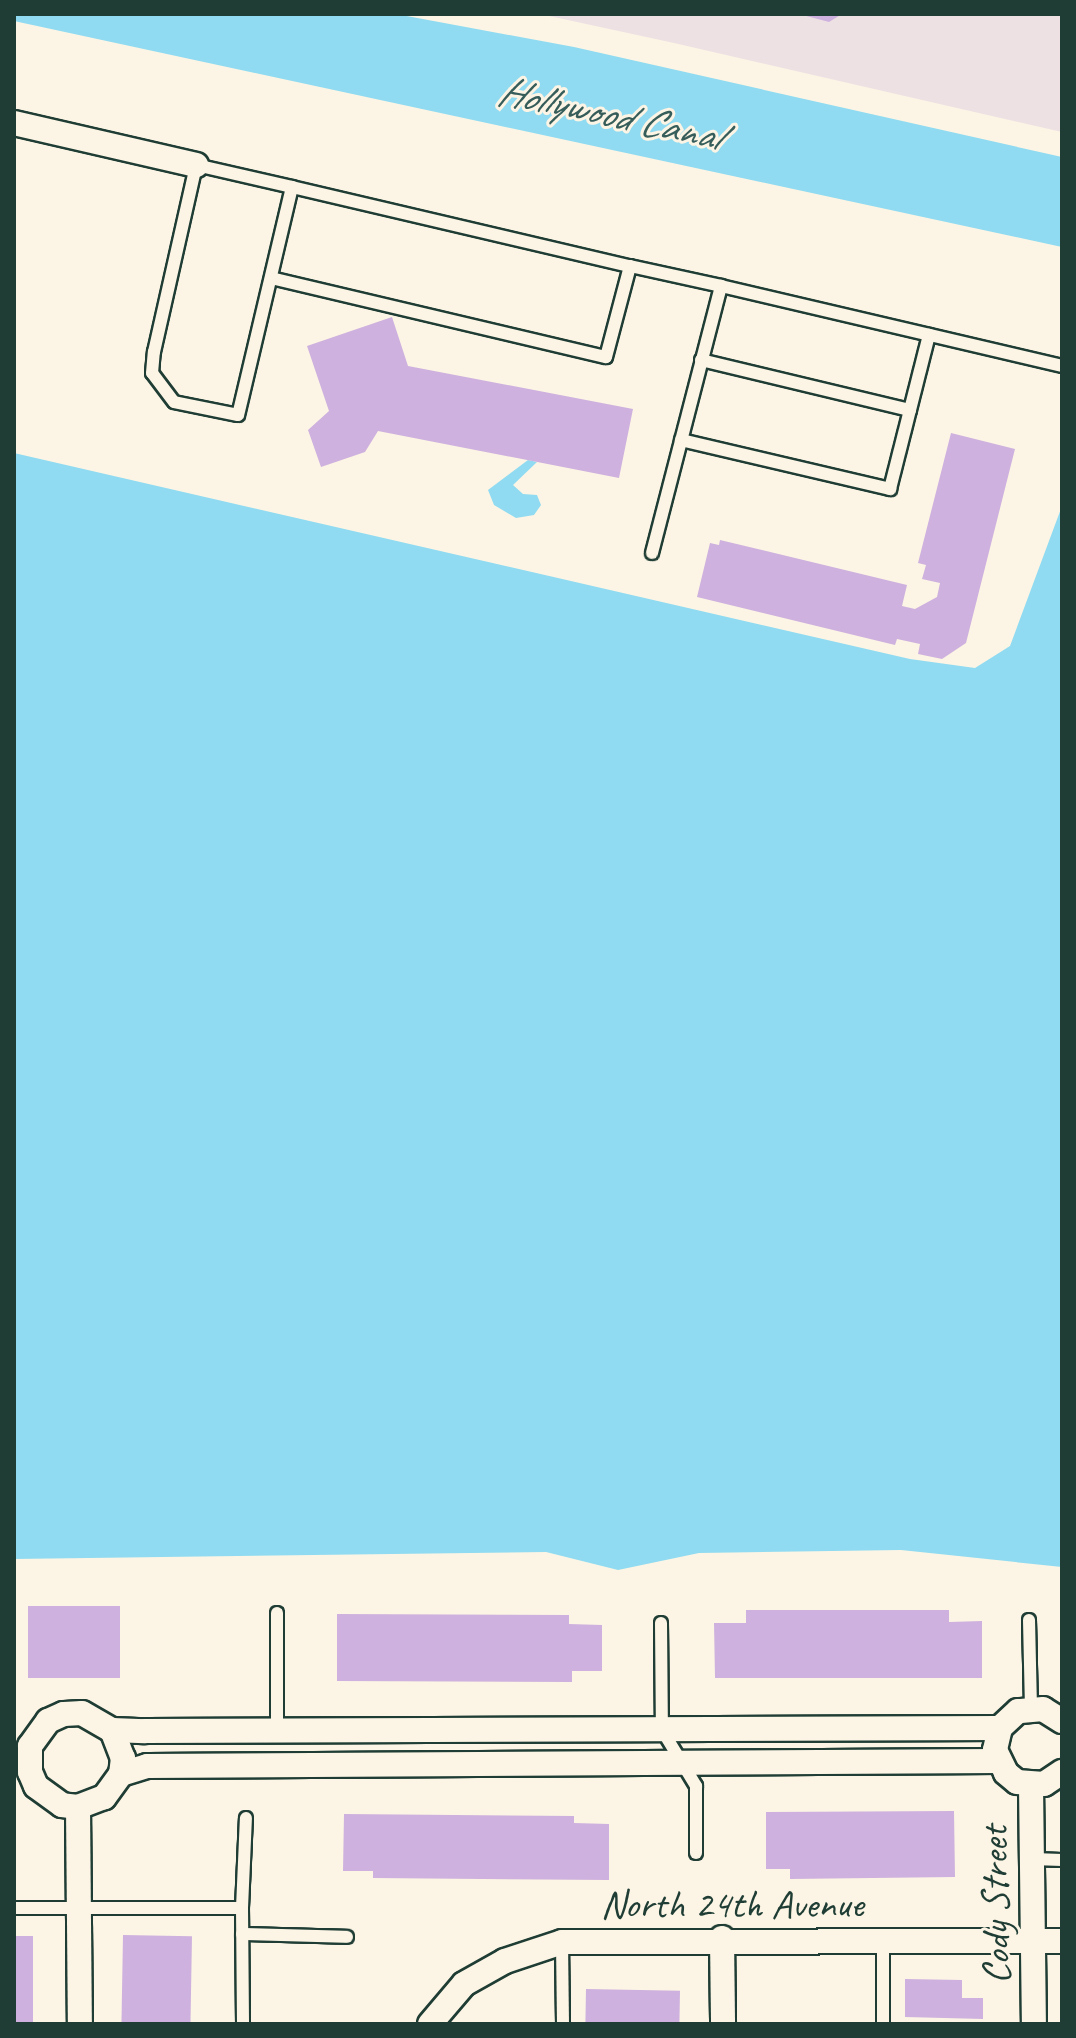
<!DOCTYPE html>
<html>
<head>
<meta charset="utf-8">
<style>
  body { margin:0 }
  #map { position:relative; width:1076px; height:2038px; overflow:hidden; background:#fcf5e5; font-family:Caveat,sans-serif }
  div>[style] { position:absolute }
  .built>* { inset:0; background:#eee1e3 }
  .water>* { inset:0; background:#90dbf1 }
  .building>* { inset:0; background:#ceb1de; transform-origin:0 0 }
  .roads { filter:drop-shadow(2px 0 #1f3d34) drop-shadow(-2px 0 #1f3d34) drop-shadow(0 2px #1f3d34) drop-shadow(0 -2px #1f3d34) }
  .service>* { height:12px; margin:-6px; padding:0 6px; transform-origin:6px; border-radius:6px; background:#fcf5e5 }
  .minor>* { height:24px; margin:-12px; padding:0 12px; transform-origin:12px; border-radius:12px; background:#fcf5e5 }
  span { translate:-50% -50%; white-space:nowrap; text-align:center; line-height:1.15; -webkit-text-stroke:6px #fcf5e5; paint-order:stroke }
  .street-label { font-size:40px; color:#1f3d34 }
  .water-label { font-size:42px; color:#365d5a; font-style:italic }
  .frame { position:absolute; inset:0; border:16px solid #1f3d34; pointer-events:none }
</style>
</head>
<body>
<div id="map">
  <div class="built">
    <i style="clip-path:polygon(540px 14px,1062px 14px,1062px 132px,674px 43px)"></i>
  </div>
  <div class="water">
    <i style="clip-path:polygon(14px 14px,396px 14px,574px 47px,1062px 157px,1062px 247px,14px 21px)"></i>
    <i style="clip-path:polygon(14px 453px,910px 659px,975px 668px,1010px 646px,1062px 506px,1062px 1567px,901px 1550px,699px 1553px,618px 1570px,546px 1552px,14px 1559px)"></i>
    <i style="clip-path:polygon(528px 460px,537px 462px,513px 485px,523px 494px,537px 495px,541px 505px,534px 515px,516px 518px,494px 505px,488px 490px)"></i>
  </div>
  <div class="building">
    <i style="clip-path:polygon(799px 14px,842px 14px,829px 22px)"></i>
    <i style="clip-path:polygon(392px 317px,408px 366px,633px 409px,619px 478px,378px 431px,365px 452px,321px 467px,308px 430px,329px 411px,307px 346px)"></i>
    <i style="clip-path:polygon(951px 433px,1015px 449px,966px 643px,942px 659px,918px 654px,920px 644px,897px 639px,895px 645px,697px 597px,710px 543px,719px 545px,720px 540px,907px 585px,902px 606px,915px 609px,937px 597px,940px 583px,922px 579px,926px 565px,918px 563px)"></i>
    <i style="left:28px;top:1606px;width:92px;height:72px"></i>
    <i style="clip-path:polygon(746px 1610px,949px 1610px,949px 1622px,982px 1621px,982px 1678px,715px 1678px,714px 1623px,746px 1623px)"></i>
    <i style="clip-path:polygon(337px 1614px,569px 1615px,569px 1624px,602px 1625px,602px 1671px,572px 1671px,572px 1682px,337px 1681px)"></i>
    <i style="clip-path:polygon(954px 1811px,955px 1877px,790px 1879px,790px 1869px,766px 1869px,766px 1812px)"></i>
    <i style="clip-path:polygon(344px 1814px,574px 1816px,574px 1823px,609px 1824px,609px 1880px,373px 1878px,373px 1871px,343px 1871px)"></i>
    <i style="left:123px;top:1935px;width:69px;height:89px;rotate:1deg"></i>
    <i style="left:14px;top:1936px;width:19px;height:88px"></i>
    <i style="clip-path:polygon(905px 1979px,962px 1980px,962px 1998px,983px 1998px,983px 2019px,905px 2017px)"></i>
    <i style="left:586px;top:1989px;width:94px;height:35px;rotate:1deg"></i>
  </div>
  <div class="roads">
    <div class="service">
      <i style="left:292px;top:187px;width:234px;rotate:103.3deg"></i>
      <i style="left:238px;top:415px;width:65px;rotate:-168.5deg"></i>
      <i style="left:174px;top:402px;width:36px;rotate:-127deg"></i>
      <i style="left:152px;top:373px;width:21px;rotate:-85deg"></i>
      <i style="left:154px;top:352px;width:192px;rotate:-77.3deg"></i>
      <i style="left:196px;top:165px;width:98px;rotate:12.9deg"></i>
      <i style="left:292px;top:187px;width:347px;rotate:13.2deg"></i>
      <i style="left:630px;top:266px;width:93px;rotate:12.4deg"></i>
      <i style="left:721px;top:286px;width:350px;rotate:13.2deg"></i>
      <i style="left:271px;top:278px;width:344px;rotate:13.3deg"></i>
      <i style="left:606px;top:357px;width:94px;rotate:-75.2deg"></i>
      <i style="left:701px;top:360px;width:215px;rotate:13.5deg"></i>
      <i style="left:681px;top:440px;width:215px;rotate:13.2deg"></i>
      <i style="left:890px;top:489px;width:159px;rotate:-75.8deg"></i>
      <i style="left:652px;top:553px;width:276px;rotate:-75.5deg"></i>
      <i style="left:1029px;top:1620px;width:88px;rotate:88.7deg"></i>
      <i style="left:661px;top:1623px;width:107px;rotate:89.5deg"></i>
      <i style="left:662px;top:1730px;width:66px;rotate:58.7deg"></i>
      <i style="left:696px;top:1786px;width:67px;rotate:90deg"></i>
      <i style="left:277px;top:1731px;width:118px;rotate:-90deg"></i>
      <i style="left:1033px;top:1859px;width:29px;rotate:2deg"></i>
      <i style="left:14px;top:1908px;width:228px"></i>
      <i style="left:242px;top:1908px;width:116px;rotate:89.5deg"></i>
      <i style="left:242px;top:1908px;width:90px;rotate:-87.5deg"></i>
      <i style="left:242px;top:1934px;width:105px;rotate:1.6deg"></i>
      <i style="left:562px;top:1942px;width:82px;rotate:89.3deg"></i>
      <i style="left:883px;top:1942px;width:82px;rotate:90deg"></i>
    </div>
    <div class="minor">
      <i style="left:14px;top:123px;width:187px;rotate:13deg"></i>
      <i style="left:1062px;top:1721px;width:22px;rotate:-148deg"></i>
      <i style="left:1043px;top:1709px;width:25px;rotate:175deg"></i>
      <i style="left:1018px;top:1711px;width:25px;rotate:137deg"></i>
      <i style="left:1000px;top:1728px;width:23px;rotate:103deg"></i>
      <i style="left:995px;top:1750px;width:25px;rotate:64deg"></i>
      <i style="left:1006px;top:1773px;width:14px;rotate:39deg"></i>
      <i style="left:1017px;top:1782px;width:27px;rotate:4deg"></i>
      <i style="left:1044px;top:1784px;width:22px;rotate:-34deg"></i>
      <i style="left:112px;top:1730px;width:30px;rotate:69deg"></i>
      <i style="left:123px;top:1758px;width:16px;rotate:97deg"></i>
      <i style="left:121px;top:1774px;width:29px;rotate:126deg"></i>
      <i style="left:104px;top:1797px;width:28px;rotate:159deg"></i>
      <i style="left:78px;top:1807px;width:16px;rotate:-173deg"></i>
      <i style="left:62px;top:1805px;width:32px;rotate:-144deg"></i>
      <i style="left:36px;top:1786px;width:15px;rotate:-113deg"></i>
      <i style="left:30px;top:1772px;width:26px;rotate:-90deg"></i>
      <i style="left:30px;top:1746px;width:31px;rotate:-54deg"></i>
      <i style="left:48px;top:1721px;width:17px;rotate:-24deg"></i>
      <i style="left:64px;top:1714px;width:18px;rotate:-3deg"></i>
      <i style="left:82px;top:1713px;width:34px;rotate:30deg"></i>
      <i style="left:112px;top:1730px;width:33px;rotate:2deg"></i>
      <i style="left:145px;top:1731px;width:855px;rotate:-0.2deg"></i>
      <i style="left:121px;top:1774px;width:27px;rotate:-17deg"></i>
      <i style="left:147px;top:1766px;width:851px;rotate:-0.34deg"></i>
      <i style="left:1031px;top:1785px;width:239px;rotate:89.3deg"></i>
      <i style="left:78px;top:1807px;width:217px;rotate:89.5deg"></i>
      <i style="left:722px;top:1938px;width:86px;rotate:89.3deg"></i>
      <i style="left:430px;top:2024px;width:52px;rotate:-49.6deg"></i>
      <i style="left:464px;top:1984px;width:47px;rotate:-29.3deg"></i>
      <i style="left:505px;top:1961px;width:60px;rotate:-18.4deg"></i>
      <i style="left:562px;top:1942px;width:500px;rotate:-0.11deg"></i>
    </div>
  </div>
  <div class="street-label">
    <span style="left:732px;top:1904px">North 24th Avenue</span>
    <span style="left:995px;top:1905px;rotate:-91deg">Cody Street</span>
  </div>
  <div class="water-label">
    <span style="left:609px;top:114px;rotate:12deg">Hollywood Canal</span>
  </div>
  <div class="frame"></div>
</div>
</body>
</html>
